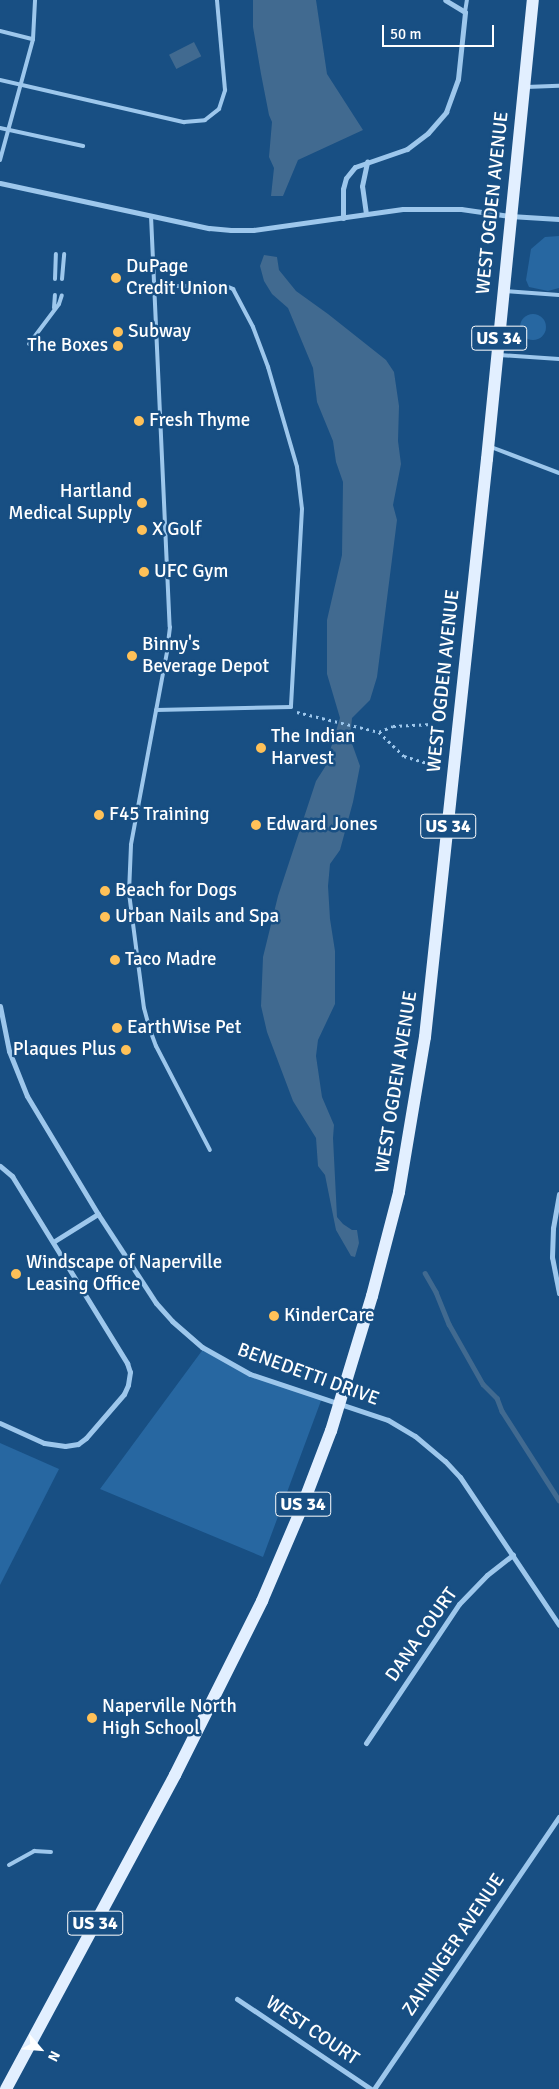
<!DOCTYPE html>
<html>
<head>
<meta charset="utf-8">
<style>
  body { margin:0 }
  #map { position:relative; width:559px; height:2089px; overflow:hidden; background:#184f83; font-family:Signika,sans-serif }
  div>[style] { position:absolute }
  .green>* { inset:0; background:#2767a1 }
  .round { border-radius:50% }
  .water>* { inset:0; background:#416a90; transform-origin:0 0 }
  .stream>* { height:4.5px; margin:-2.25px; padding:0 2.25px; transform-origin:2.25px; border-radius:2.25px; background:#416a90 }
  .path>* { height:2.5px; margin-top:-1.25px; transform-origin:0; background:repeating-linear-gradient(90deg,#9dc7ec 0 2.5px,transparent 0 6.5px) }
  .service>* { height:4px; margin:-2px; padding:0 2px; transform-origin:2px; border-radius:2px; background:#9dc7ec }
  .minor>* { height:5px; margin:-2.5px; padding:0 2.5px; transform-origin:2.5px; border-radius:2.5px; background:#9dc7ec }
  .primary>* { height:12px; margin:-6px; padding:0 6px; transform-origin:6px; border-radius:6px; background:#e2efff }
  .dots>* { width:14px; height:14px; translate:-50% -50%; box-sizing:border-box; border:2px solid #184f83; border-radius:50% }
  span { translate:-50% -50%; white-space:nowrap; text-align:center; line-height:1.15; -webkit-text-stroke:5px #184f83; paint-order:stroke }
  .shield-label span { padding:1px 4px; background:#184f83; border:1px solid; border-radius:4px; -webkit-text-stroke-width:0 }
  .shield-label { font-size:18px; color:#fff; font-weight:700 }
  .street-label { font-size:19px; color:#fff }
  .poi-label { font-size:19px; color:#fff }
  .left { translate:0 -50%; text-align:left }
  .right { translate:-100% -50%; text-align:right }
  .north { position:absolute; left:15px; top:2024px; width:50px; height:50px; -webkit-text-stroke:4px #184f83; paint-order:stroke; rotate:117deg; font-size:14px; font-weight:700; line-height:20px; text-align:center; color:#fff }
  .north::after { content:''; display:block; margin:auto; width:18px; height:22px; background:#fff; clip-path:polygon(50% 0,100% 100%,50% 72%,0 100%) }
  .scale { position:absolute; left:382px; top:25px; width:112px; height:22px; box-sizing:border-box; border:2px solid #fff; border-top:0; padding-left:6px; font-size:15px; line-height:18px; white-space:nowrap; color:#fff; -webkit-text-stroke:4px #184f83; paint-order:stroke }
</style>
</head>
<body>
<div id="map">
  <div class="green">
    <i style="clip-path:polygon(559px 236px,559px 288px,548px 291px,529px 287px,526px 280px,531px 249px,545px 237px)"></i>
    <i class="round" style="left:520px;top:314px;width:26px;height:26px"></i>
    <i style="clip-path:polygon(204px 1348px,254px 1375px,322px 1398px,263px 1557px,100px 1489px)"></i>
    <i style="clip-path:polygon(0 1443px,59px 1469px,0 1585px)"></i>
  </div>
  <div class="water">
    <i style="clip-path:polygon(253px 0,316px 0,327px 74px,363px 130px,298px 160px,283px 196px,271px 196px,274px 168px,269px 157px,272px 122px,269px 115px,261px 74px,253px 27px)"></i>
    <i style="left:194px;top:42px;width:16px;height:28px;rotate:63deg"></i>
    <i style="clip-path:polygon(264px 255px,277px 257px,279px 270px,296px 291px,328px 314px,386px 360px,394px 372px,399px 406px,398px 441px,401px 464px,393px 505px,397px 520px,377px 677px,370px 700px,352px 718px,350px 738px,360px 766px,353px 802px,340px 850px,330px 864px,328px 886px,330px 919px,335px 951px,335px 1004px,318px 1040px,316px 1056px,322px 1097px,334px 1125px,333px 1138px,337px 1217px,343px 1224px,352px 1230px,357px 1230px,359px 1243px,355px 1257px,351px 1256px,336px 1230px,325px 1175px,318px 1166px,316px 1138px,293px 1101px,267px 1032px,261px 1006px,263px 957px,278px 896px,316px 781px,325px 767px,340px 718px,327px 674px,327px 620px,342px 555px,343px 482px,336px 462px,333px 441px,317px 402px,313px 368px,288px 308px,272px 294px,264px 281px,260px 266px)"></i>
  </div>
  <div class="stream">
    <i style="left:425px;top:1273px;width:22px;rotate:60deg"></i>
    <i style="left:436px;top:1292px;width:35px;rotate:68deg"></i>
    <i style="left:449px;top:1324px;width:69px;rotate:60.5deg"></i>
    <i style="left:483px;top:1384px;width:20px;rotate:45deg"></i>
    <i style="left:497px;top:1398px;width:14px;rotate:69deg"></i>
    <i style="left:502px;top:1411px;width:106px;rotate:57.4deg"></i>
  </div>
  <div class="path">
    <i style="left:297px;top:712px;width:84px;rotate:13.7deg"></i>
    <i style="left:379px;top:732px;width:35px;rotate:44deg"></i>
    <i style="left:404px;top:756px;width:24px;rotate:17deg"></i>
    <i style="left:379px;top:732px;width:15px;rotate:-23deg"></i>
    <i style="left:393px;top:726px;width:39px;rotate:-3deg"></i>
  </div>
  <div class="service">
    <i style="left:465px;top:12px;width:12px;rotate:-81deg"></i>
    <i style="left:0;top:31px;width:34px;rotate:14deg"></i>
    <i style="left:0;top:80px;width:189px;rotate:12.9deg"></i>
    <i style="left:184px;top:122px;width:21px;rotate:-5deg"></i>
    <i style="left:205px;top:120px;width:18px;rotate:-38deg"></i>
    <i style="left:219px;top:109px;width:20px;rotate:-72deg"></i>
    <i style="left:225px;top:90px;width:90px;rotate:-95.1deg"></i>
    <i style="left:526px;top:87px;width:33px;rotate:-2deg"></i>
    <i style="left:0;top:128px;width:85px;rotate:12.2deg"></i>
    <i style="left:0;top:160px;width:125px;rotate:-74.7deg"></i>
    <i style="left:33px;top:39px;width:39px;rotate:-87deg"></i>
    <i style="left:151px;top:216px;width:411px;rotate:87.4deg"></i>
    <i style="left:170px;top:627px;width:25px;rotate:97deg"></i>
    <i style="left:167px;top:652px;width:196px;rotate:100.6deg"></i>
    <i style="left:131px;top:845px;width:48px;rotate:92.4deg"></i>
    <i style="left:129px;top:893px;width:116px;rotate:82.6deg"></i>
    <i style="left:144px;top:1008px;width:20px;rotate:75deg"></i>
    <i style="left:149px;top:1027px;width:20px;rotate:70deg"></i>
    <i style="left:156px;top:1046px;width:117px;rotate:62.6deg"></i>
    <i style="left:55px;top:279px;width:25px;rotate:-88deg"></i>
    <i style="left:62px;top:279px;width:25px;rotate:-85deg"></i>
    <i style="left:154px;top:286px;width:72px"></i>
    <i style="left:226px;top:286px;width:8px;rotate:23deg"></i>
    <i style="left:233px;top:289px;width:43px;rotate:62.2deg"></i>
    <i style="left:253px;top:327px;width:43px;rotate:69.4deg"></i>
    <i style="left:268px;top:367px;width:104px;rotate:73.8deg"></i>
    <i style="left:297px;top:467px;width:42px;rotate:83.2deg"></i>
    <i style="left:302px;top:509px;width:198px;rotate:93.2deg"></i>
    <i style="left:291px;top:707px;width:135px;rotate:178.7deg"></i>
    <i style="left:506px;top:291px;width:53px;rotate:4.3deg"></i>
    <i style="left:54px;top:308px;width:13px;rotate:-86deg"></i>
    <i style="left:29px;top:344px;width:50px;rotate:-53.1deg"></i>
    <i style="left:59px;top:304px;width:9px;rotate:-72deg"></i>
    <i style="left:499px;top:355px;width:60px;rotate:3.8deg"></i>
    <i style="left:491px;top:447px;width:73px;rotate:20.9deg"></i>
    <i style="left:9px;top:1865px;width:29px;rotate:-29deg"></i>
    <i style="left:34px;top:1851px;width:17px;rotate:3deg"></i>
  </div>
  <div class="minor">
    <i style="left:0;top:183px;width:214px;rotate:12.2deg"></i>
    <i style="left:209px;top:228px;width:22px;rotate:5deg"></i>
    <i style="left:231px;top:230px;width:22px"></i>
    <i style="left:253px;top:230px;width:151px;rotate:-8deg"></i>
    <i style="left:403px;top:209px;width:58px"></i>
    <i style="left:461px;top:209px;width:49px;rotate:8.1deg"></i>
    <i style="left:510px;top:216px;width:49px;rotate:3.5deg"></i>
    <i style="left:366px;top:214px;width:28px;rotate:-98deg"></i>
    <i style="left:362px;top:186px;width:25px;rotate:-78deg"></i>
    <i style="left:343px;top:218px;width:29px;rotate:-90deg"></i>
    <i style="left:343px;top:189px;width:11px;rotate:-75deg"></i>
    <i style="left:346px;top:178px;width:14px;rotate:-51deg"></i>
    <i style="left:355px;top:167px;width:55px;rotate:-19.1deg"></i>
    <i style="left:407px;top:149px;width:26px;rotate:-37deg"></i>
    <i style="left:428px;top:133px;width:28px;rotate:-49deg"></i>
    <i style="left:446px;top:112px;width:35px;rotate:-70deg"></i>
    <i style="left:458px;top:79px;width:67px;rotate:-84deg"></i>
    <i style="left:465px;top:12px;width:23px;rotate:-149deg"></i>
    <i style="left:0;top:1006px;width:46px;rotate:78.7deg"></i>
    <i style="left:9px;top:1051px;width:48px;rotate:68.2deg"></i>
    <i style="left:27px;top:1096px;width:138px;rotate:59deg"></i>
    <i style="left:98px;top:1214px;width:106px;rotate:56.9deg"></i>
    <i style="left:156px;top:1303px;width:24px;rotate:48deg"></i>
    <i style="left:172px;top:1321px;width:40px;rotate:41deg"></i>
    <i style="left:202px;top:1347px;width:55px;rotate:29.4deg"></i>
    <i style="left:250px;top:1374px;width:145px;rotate:18.4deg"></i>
    <i style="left:388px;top:1420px;width:31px;rotate:31deg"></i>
    <i style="left:415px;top:1436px;width:39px;rotate:40deg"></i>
    <i style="left:445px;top:1461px;width:22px;rotate:47deg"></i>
    <i style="left:460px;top:1477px;width:178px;rotate:56.2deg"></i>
    <i style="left:0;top:1166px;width:16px;rotate:40deg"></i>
    <i style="left:12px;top:1176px;width:220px;rotate:58.4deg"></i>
    <i style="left:127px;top:1363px;width:9px;rotate:72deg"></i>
    <i style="left:130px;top:1372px;width:13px;rotate:99deg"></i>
    <i style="left:128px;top:1385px;width:10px;rotate:114deg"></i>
    <i style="left:124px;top:1394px;width:58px;rotate:130.8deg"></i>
    <i style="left:86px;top:1438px;width:10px;rotate:143deg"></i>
    <i style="left:78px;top:1444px;width:13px;rotate:171deg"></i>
    <i style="left:65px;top:1446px;width:21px;rotate:-172deg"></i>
    <i style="left:44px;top:1443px;width:48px;rotate:-155.6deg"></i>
    <i style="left:559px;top:1194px;width:35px;rotate:100deg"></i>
    <i style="left:553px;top:1228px;width:29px;rotate:92deg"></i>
    <i style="left:552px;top:1257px;width:37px;rotate:79deg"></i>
    <i style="left:53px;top:1242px;width:53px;rotate:-31.9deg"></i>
    <i style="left:366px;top:1743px;width:167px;rotate:-56.2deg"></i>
    <i style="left:459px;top:1604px;width:40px;rotate:-46deg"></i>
    <i style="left:487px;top:1575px;width:33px;rotate:-38deg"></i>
    <i style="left:237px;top:1999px;width:161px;rotate:33.9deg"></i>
    <i style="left:374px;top:2089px;width:329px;rotate:-55.8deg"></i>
  </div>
  <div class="primary">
    <i style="left:6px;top:2089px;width:357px;rotate:-61.7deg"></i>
    <i style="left:175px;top:1775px;width:195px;rotate:-63.4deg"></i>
    <i style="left:262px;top:1601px;width:97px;rotate:-66.9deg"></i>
    <i style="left:300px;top:1512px;width:87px;rotate:-69.1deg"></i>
    <i style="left:331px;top:1431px;width:141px;rotate:-73.1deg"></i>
    <i style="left:372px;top:1296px;width:107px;rotate:-75.4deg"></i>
    <i style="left:399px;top:1192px;width:157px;rotate:-80.5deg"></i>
    <i style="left:425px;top:1037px;width:581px;rotate:-83.88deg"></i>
    <i style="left:487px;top:459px;width:461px;rotate:-84.3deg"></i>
  </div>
  <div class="dots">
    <i style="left:116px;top:278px;background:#ffc158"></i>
    <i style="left:118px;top:332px;background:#ffc158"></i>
    <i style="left:118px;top:346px;background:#ffc158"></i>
    <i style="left:139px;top:421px;background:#ffc158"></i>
    <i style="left:142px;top:503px;background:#ffc158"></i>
    <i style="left:142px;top:530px;background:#ffc158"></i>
    <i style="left:144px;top:572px;background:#ffc158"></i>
    <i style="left:132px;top:656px;background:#ffc158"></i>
    <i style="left:261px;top:748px;background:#ffc158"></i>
    <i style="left:99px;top:815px;background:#ffc158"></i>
    <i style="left:256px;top:825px;background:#ffc158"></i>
    <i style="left:105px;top:891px;background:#ffc158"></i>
    <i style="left:105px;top:917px;background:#ffc158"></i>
    <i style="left:115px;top:960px;background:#ffc158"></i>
    <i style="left:117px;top:1028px;background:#ffc158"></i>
    <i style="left:126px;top:1050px;background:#ffc158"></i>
    <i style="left:16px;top:1274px;background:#ffc158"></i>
    <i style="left:274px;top:1316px;background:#ffc158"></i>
    <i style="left:92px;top:1718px;background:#ffc158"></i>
  </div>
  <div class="shield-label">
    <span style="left:499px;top:338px">US 34</span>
    <span style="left:448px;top:826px">US 34</span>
    <span style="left:303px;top:1504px">US 34</span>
    <span style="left:95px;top:1923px">US 34</span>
  </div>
  <div class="street-label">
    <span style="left:493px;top:203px;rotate:-84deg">WEST OGDEN AVENUE</span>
    <span style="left:444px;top:681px;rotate:-84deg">WEST OGDEN AVENUE</span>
    <span style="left:397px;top:1082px;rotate:-81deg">WEST OGDEN AVENUE</span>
    <span style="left:308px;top:1375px;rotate:20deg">BENEDETTI DRIVE</span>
    <span style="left:422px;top:1635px;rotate:-55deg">DANA COURT</span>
    <span style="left:454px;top:1945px;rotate:-56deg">ZAININGER AVENUE</span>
    <span style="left:312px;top:2031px;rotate:34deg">WEST COURT</span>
  </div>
  <div class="poi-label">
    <span class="left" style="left:126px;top:278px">DuPage<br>Credit Union</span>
    <span class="left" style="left:128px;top:332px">Subway</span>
    <span class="right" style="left:108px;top:346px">The Boxes</span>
    <span class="left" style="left:149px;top:421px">Fresh Thyme</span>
    <span class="right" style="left:132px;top:503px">Hartland<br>Medical Supply</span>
    <span class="left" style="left:152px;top:530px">X Golf</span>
    <span class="left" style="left:154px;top:572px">UFC Gym</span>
    <span class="left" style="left:142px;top:656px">Binny's<br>Beverage Depot</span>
    <span class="left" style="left:271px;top:748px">The Indian<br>Harvest</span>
    <span class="left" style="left:109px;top:815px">F45 Training</span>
    <span class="left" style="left:266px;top:825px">Edward Jones</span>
    <span class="left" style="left:115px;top:891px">Beach for Dogs</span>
    <span class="left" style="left:115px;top:917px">Urban Nails and Spa</span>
    <span class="left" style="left:125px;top:960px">Taco Madre</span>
    <span class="left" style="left:127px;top:1028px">EarthWise Pet</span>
    <span class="right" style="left:116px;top:1050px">Plaques Plus</span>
    <span class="left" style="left:26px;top:1274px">Windscape of Naperville<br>Leasing Office</span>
    <span class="left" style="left:284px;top:1316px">KinderCare</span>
    <span class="left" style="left:102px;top:1718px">Naperville North<br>High School</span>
  </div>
  <div class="north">N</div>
  <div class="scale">50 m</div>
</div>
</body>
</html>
